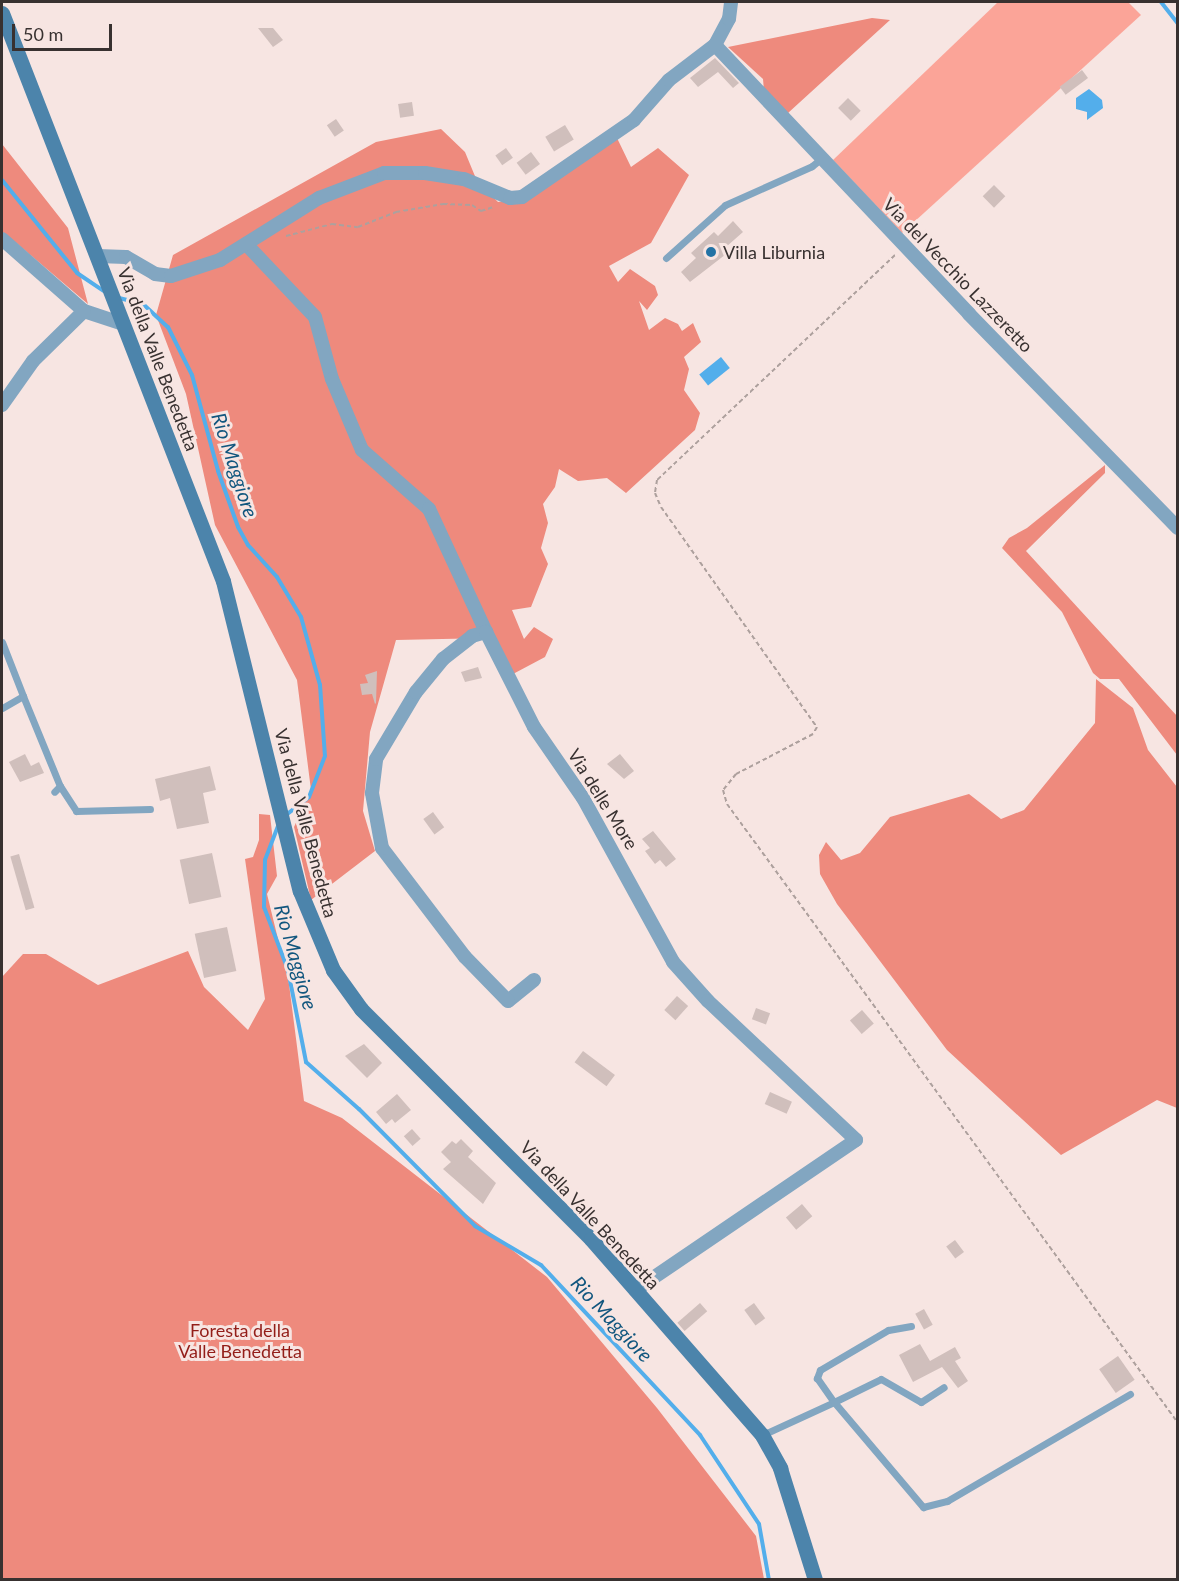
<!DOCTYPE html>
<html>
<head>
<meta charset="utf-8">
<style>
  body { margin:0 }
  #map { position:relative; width:1179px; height:1581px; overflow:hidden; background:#f7e5e2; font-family:Lato,sans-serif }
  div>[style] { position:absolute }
  .green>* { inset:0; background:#fba498 }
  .forest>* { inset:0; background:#ee8a7d }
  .water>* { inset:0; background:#53aeeb; transform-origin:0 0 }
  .stream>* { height:4px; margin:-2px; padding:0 2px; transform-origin:2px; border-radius:2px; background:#53aeeb }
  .building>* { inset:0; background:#d0bfbc; transform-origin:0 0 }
  .path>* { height:2px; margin-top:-1px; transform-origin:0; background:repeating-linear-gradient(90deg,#ada09d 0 4.5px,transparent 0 7.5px) }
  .service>* { height:7px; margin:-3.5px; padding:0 3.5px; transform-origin:3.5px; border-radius:3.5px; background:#82a6c1 }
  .minor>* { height:14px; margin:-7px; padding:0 7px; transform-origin:7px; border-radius:7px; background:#82a6c1 }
  .secondary>* { height:15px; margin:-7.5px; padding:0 7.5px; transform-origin:7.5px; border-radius:7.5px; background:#4c84ab }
  .dots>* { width:16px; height:16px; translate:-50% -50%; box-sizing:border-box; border:3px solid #f7e5e2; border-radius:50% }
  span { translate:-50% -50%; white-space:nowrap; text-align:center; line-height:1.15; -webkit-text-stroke:6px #f7e5e2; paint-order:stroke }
  .poi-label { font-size:18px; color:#383130 }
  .left { translate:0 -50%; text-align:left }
  .street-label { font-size:18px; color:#383130 }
  .park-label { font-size:18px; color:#931d18 }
  .water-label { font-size:20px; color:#11567e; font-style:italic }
  .frame { position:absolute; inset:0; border:3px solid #383130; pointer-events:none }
  .scale { position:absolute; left:12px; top:24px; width:100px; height:27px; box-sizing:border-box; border:3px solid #383130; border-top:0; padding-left:8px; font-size:18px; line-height:21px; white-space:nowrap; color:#383130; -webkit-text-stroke:4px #f7e5e2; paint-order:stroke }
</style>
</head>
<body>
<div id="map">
  <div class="green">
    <i style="clip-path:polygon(998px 2px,1128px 2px,1141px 15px,902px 233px,833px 160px)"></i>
  </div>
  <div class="forest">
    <i style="clip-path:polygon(872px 18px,890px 20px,788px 113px,764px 91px,763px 79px,728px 47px)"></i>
    <i style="clip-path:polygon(441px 129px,465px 152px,477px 181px,498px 202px,524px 198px,617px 138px,631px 167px,658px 148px,689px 175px,651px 243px,609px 266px,618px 282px,630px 269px,655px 286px,658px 295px,647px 310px,639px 301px,649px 330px,665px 318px,678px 324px,682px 331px,693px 323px,701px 342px,684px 357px,689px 369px,684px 390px,700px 413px,695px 430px,626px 493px,607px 478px,578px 481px,559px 469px,555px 487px,543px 504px,548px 523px,541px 548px,548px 564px,531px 607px,512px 610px,524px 639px,534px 627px,553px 639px,545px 657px,513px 674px,489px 638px,396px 640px,370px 732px,363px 811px,375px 851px,311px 900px,294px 827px,311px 790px,297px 680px,215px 525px,186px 394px,156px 315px,173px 255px,376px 142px)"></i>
    <i style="clip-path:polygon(2px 144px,68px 228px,88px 304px,14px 241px,2px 237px)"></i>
    <i style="clip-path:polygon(1105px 465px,1105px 473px,1026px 551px,1177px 716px,1177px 755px,1119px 679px,1100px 679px,1093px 673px,1062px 612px,1002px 548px,1009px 538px,1027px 528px)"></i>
    <i style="clip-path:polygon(1096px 679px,1133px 708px,1148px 750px,1177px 787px,1177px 1108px,1157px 1100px,1061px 1155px,947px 1050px,837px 904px,820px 874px,819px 855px,826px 842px,841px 860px,860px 853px,890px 817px,969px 794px,1001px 819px,1024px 810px,1095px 723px)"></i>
    <i style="clip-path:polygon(259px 814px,270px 815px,277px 876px,267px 894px,289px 984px,304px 1101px,342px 1118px,547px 1277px,657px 1408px,756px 1536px,764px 1579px,2px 1579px,2px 977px,23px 954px,46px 954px,98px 985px,188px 951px,204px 987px,248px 1030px,265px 999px,245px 859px,253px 857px,259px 840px)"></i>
  </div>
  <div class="water">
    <i style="clip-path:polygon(1089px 89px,1102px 100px,1103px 108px,1087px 120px,1087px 112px,1076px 109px,1076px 98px)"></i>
    <i style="left:721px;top:357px;width:14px;height:28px;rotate:51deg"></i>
  </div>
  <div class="stream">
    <i style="left:1161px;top:2px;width:28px;rotate:52deg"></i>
    <i style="left:2px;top:180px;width:119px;rotate:51.1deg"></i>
    <i style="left:77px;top:273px;width:32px;rotate:34deg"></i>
    <i style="left:119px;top:298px;width:25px;rotate:14deg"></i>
    <i style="left:143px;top:304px;width:34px;rotate:43deg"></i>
    <i style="left:168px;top:327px;width:54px;rotate:63.4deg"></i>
    <i style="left:192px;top:375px;width:99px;rotate:74.8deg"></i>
    <i style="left:218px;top:471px;width:59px;rotate:70.3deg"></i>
    <i style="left:238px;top:527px;width:21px;rotate:61deg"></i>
    <i style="left:248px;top:545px;width:43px;rotate:47.8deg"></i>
    <i style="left:277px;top:577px;width:47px;rotate:59deg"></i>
    <i style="left:301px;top:617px;width:71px;rotate:74.4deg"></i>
    <i style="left:320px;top:685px;width:71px;rotate:86deg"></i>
    <i style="left:325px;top:756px;width:44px;rotate:111.3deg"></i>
    <i style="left:309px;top:797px;width:29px;rotate:142deg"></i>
    <i style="left:278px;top:826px;width:36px;rotate:111deg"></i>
    <i style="left:265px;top:860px;width:47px;rotate:91.2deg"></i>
    <i style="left:264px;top:907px;width:67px;rotate:69.1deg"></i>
    <i style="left:288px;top:970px;width:94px;rotate:78.9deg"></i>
    <i style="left:306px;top:1062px;width:71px;rotate:41.6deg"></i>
    <i style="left:359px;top:1109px;width:165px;rotate:45.2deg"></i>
    <i style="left:475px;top:1226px;width:77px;rotate:30.6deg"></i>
    <i style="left:541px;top:1265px;width:233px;rotate:46.9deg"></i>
    <i style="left:700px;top:1435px;width:107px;rotate:56.5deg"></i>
    <i style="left:759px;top:1524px;width:57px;rotate:79.9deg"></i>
  </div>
  <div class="building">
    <i style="clip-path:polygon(258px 28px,273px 28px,283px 40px,273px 47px)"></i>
    <i style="clip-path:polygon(715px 58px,739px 83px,733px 88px,718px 72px,698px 87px,690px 78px)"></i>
    <i style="left:1082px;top:70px;width:10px;height:28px;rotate:53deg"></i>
    <i style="left:848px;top:98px;width:18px;height:14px;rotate:45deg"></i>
    <i style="left:412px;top:102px;width:14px;height:14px;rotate:82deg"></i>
    <i style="left:336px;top:119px;width:14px;height:11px;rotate:56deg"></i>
    <i style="left:565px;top:125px;width:17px;height:23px;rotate:59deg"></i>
    <i style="left:506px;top:148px;width:12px;height:13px;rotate:55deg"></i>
    <i style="left:531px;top:152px;width:15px;height:18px;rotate:53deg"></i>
    <i style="left:994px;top:185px;width:16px;height:16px;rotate:45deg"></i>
    <i style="clip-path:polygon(733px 221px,743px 232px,726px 247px,730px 251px,690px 282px,681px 272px,696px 258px,691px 253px,714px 232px,718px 236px)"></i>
    <i style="clip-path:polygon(478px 667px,482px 678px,465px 682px,461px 672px)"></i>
    <i style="clip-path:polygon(377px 671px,376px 703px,375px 704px,372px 694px,362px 695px,360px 684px,368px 683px,365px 675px)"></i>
    <i style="clip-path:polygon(25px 754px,31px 766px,39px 762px,44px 773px,20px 782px,9px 762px)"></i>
    <i style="clip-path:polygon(620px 754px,634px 771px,624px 779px,607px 764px)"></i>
    <i style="clip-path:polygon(210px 766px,216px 790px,203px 793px,209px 823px,177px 829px,170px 798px,160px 801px,155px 779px)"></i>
    <i style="left:433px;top:812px;width:19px;height:12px;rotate:54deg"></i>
    <i style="clip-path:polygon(653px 831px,676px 859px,666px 867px,660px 860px,655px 864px,645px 851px,650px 848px,642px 839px)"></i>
    <i style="left:212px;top:853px;width:45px;height:33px;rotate:78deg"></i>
    <i style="left:19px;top:854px;width:56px;height:9px;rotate:74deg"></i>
    <i style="left:227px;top:927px;width:45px;height:33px;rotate:78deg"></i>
    <i style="left:677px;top:996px;width:15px;height:19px;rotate:42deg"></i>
    <i style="left:756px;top:1008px;width:15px;height:12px;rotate:20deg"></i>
    <i style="left:862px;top:1010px;width:18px;height:16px;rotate:49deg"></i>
    <i style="clip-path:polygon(364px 1044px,382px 1063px,367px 1078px,345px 1056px)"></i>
    <i style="left:583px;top:1051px;width:40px;height:14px;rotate:37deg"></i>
    <i style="left:770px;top:1092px;width:24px;height:13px;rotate:24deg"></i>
    <i style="clip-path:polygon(397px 1094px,411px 1110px,395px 1123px,392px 1119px,386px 1124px,376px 1112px)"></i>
    <i style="left:412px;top:1129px;width:13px;height:11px;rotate:48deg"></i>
    <i style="clip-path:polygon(461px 1139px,473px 1151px,468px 1157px,496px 1183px,483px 1204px,443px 1169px,451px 1162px,441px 1152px,452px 1141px,456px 1144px)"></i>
    <i style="left:802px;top:1204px;width:16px;height:21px;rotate:50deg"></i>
    <i style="left:955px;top:1240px;width:15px;height:11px;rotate:53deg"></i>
    <i style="left:700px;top:1303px;width:11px;height:30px;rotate:49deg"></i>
    <i style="left:754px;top:1303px;width:19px;height:12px;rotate:54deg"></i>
    <i style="left:924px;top:1309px;width:18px;height:10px;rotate:61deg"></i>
    <i style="clip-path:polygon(920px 1344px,930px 1361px,955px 1347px,961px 1358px,955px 1361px,968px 1381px,958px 1388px,942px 1367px,913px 1382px,899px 1355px)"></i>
    <i style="left:1118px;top:1356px;width:29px;height:23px;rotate:55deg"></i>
  </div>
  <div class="path">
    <i style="left:286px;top:236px;width:48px;rotate:-14.6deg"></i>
    <i style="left:332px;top:224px;width:26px;rotate:7deg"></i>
    <i style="left:358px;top:227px;width:41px;rotate:-21.5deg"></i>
    <i style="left:396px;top:212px;width:48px;rotate:-9.7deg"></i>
    <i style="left:443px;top:204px;width:29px;rotate:2deg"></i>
    <i style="left:472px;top:205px;width:11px;rotate:34deg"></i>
    <i style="left:481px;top:211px;width:13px;rotate:-18deg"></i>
    <i style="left:895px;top:255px;width:328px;rotate:136.6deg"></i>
    <i style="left:657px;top:480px;width:13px;rotate:99deg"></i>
    <i style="left:655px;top:493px;width:15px;rotate:67deg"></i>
    <i style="left:661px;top:507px;width:270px;rotate:54.7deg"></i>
    <i style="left:817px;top:727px;width:8px;rotate:120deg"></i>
    <i style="left:813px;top:734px;width:87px;rotate:152.5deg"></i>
    <i style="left:736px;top:774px;width:21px;rotate:129deg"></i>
    <i style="left:723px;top:790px;width:15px;rotate:74deg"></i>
    <i style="left:727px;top:804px;width:766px;rotate:53.92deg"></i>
  </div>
  <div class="service">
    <i style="left:666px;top:258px;width:79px;rotate:-41.9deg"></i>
    <i style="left:725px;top:205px;width:95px;rotate:-24.1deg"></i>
    <i style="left:812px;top:166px;width:13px;rotate:-39deg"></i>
    <i style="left:2px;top:642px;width:58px;rotate:68.7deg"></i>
    <i style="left:23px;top:696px;width:24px;rotate:150deg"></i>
    <i style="left:23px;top:696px;width:97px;rotate:67.7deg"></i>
    <i style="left:60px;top:786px;width:8px;rotate:135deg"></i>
    <i style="left:60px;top:786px;width:30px;rotate:57deg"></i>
    <i style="left:76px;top:811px;width:74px;rotate:-1.5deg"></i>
    <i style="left:911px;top:1326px;width:23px;rotate:170deg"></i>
    <i style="left:888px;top:1330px;width:79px;rotate:149.5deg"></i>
    <i style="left:820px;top:1370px;width:9px;rotate:111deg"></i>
    <i style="left:817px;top:1378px;width:29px;rotate:55deg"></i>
    <i style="left:834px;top:1402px;width:52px;rotate:-26.1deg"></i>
    <i style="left:881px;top:1379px;width:46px;rotate:29.9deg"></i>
    <i style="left:921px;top:1402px;width:27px;rotate:-33deg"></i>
    <i style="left:762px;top:1435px;width:79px;rotate:-24.6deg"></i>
    <i style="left:834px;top:1402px;width:138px;rotate:49.7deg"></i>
    <i style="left:923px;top:1507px;width:25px;rotate:-14deg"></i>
    <i style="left:947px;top:1501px;width:212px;rotate:-30.3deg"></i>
  </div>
  <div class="minor">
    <i style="left:715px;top:45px;width:370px;rotate:46.6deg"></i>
    <i style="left:969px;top:314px;width:299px;rotate:45.7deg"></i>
    <i style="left:2px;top:239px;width:109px;rotate:41.3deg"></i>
    <i style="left:84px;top:311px;width:41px;rotate:18.4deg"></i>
    <i style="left:246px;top:244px;width:100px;rotate:46.6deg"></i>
    <i style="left:315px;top:317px;width:64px;rotate:74.7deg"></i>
    <i style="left:332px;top:379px;width:77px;rotate:67.1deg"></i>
    <i style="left:362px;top:450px;width:89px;rotate:41.4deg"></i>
    <i style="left:429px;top:509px;width:136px;rotate:65.1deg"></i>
    <i style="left:97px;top:256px;width:29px;rotate:2deg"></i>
    <i style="left:126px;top:257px;width:34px;rotate:30deg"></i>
    <i style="left:155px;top:274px;width:16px;rotate:7deg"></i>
    <i style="left:171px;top:276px;width:52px;rotate:-18.1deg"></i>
    <i style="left:220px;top:260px;width:117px;rotate:-32.1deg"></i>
    <i style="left:319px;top:198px;width:70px;rotate:-21deg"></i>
    <i style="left:384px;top:173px;width:41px"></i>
    <i style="left:425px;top:173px;width:39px;rotate:9deg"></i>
    <i style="left:464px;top:179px;width:50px;rotate:22.4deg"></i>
    <i style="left:510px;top:198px;width:12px;rotate:-5deg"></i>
    <i style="left:522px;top:197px;width:136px;rotate:-34.5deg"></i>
    <i style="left:634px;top:120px;width:53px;rotate:-48.8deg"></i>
    <i style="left:669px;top:80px;width:58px;rotate:-37.3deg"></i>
    <i style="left:715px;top:45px;width:30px;rotate:-62deg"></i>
    <i style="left:729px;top:19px;width:17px;rotate:-83deg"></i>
    <i style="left:2px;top:405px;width:54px;rotate:-54.8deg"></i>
    <i style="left:33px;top:361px;width:71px;rotate:-44.4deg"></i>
    <i style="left:534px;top:980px;width:33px;rotate:141deg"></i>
    <i style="left:508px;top:1001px;width:62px;rotate:-134.3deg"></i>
    <i style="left:465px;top:957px;width:137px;rotate:-127.3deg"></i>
    <i style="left:382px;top:848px;width:56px;rotate:-100.3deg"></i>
    <i style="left:372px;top:793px;width:34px;rotate:-83deg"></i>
    <i style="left:376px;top:759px;width:78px;rotate:-59.2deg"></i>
    <i style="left:416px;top:692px;width:43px;rotate:-50.7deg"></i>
    <i style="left:443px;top:659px;width:37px;rotate:-38deg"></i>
    <i style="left:472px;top:636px;width:15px;rotate:-16deg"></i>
    <i style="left:486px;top:632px;width:106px;rotate:63.2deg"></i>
    <i style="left:534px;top:727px;width:86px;rotate:55.4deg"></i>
    <i style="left:583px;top:798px;width:187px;rotate:61.2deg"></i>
    <i style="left:673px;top:962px;width:52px;rotate:48.1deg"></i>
    <i style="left:708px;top:1001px;width:203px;rotate:43.2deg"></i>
    <i style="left:856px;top:1140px;width:267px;rotate:145.8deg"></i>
  </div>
  <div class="secondary">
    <i style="left:2px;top:13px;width:609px;rotate:68.74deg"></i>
    <i style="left:223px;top:581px;width:319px;rotate:76.1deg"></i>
    <i style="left:300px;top:891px;width:86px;rotate:67.3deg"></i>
    <i style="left:333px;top:970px;width:48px;rotate:54.3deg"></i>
    <i style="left:361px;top:1009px;width:325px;rotate:45deg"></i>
    <i style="left:591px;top:1239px;width:260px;rotate:48.9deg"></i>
    <i style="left:762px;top:1435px;width:38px;rotate:61deg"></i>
    <i style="left:780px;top:1468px;width:117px;rotate:72.6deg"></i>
  </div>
  <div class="dots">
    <i style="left:711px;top:252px;background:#2373a5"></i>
  </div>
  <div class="poi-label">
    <span class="left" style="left:723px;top:252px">Villa Liburnia</span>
  </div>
  <div class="street-label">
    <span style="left:958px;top:275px;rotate:46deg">Via del Vecchio Lazzeretto</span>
    <span style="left:158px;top:359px;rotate:69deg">Via della Valle Benedetta</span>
    <span style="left:603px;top:799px;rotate:58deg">Via delle More</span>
    <span style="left:306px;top:823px;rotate:75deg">Via della Valle Benedetta</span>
    <span style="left:590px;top:1215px;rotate:47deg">Via della Valle Benedetta</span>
  </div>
  <div class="park-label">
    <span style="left:240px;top:1341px">Foresta della<br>Valle Benedetta</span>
  </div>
  <div class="water-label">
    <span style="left:235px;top:465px;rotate:72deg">Rio Maggiore</span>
    <span style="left:296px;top:957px;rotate:74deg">Rio Maggiore</span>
    <span style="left:612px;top:1319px;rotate:47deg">Rio Maggiore</span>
  </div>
  <div class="frame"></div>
  <div class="scale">50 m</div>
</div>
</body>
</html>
